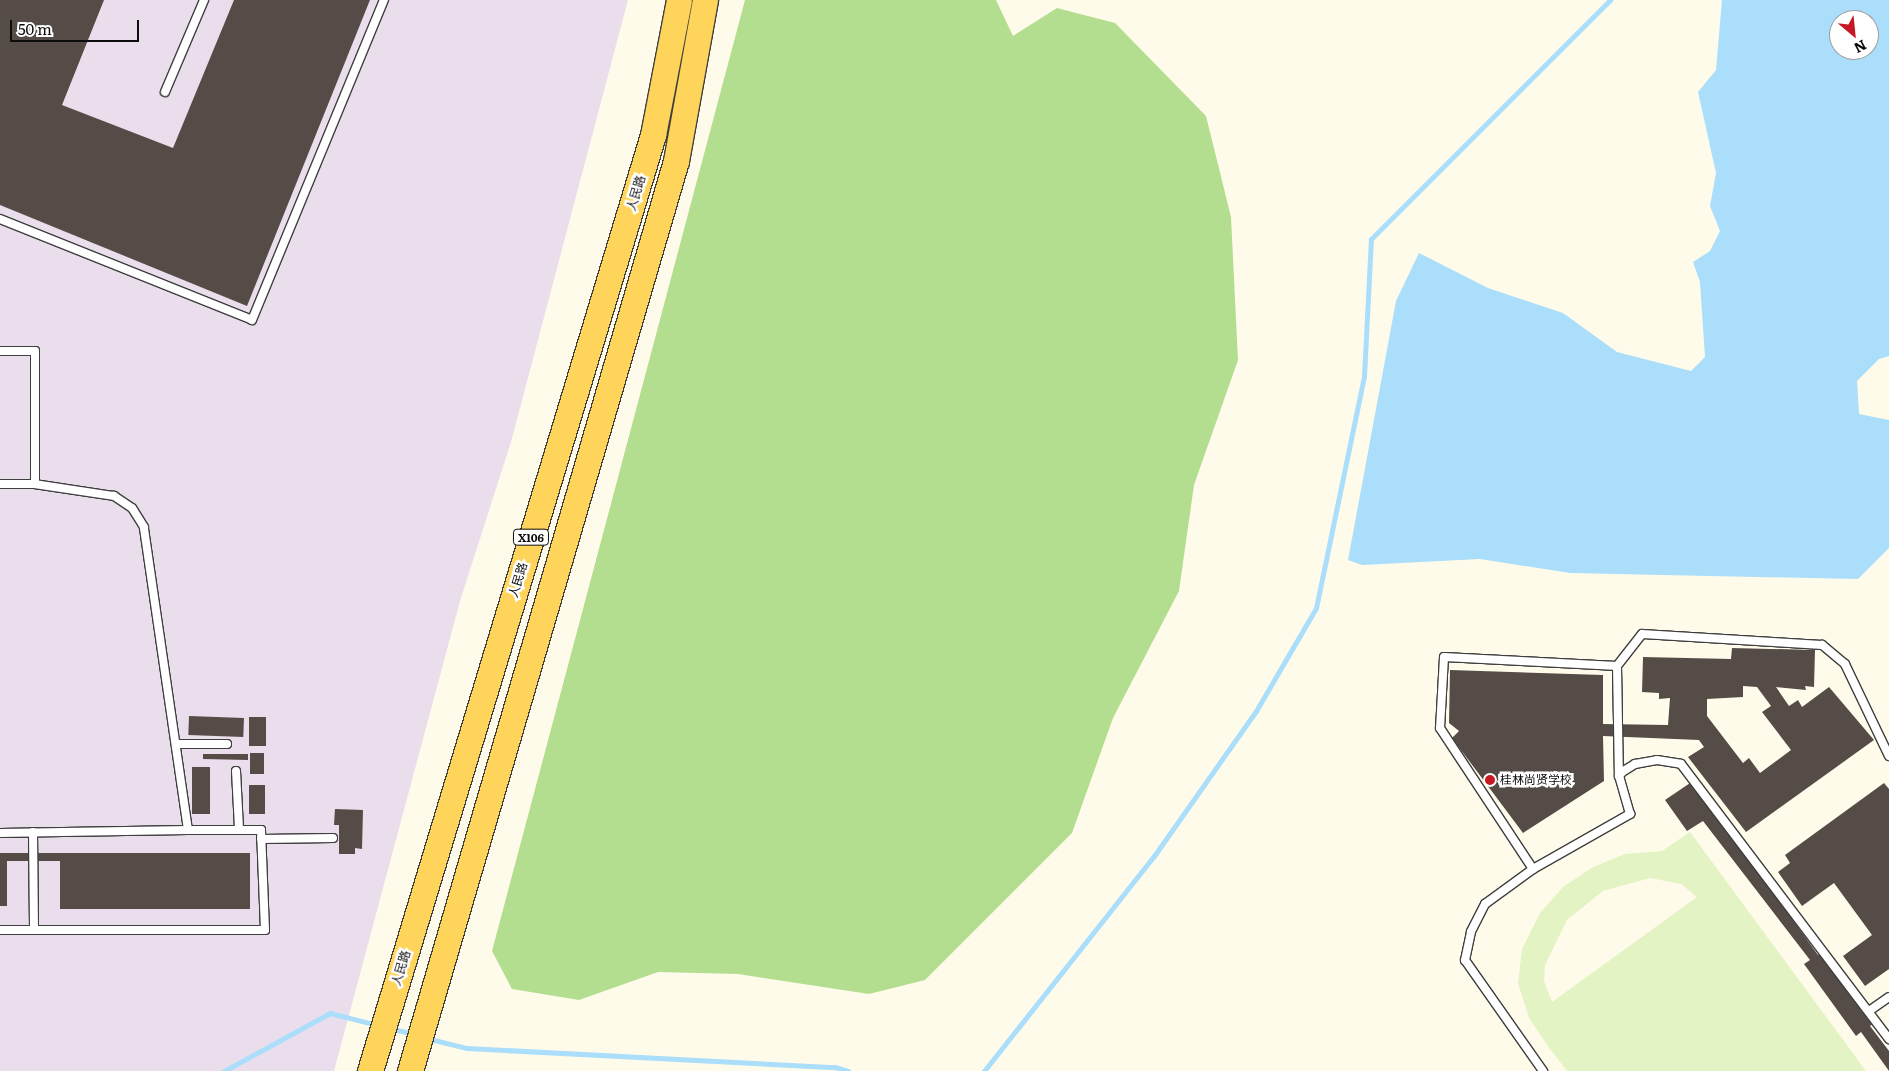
<!DOCTYPE html>
<html>
<head>
<meta charset="utf-8">
<style>
  body { margin:0 }
  #map { position:relative; width:1889px; height:1071px; overflow:hidden; background:#fffbea; font-family:Literata,"Noto Sans SC",serif }
  div>[style] { position:absolute }
  .industrial>* { inset:0; background:#eadeec }
  .forest>* { inset:0; background:#b4de8f }
  .pitch>* { inset:0; background:#e3f3c3 }
  .water>* { inset:0; background:#aadefb }
  .stream>* { height:5px; margin:-2.5px; padding:0 2.5px; transform-origin:2.5px; border-radius:2.5px; background:#aadefb }
  .building>* { inset:0; background:#554c47; transform-origin:0 0 }
  .roads { filter:drop-shadow(1px 0 #3f3f3f) drop-shadow(-1px 0 #3f3f3f) drop-shadow(0 1px #3f3f3f) drop-shadow(0 -1px #3f3f3f) }
  .service>* { height:8px; margin:-4px; padding:0 4px; transform-origin:4px; border-radius:4px; background:#fff }
  .primary>* { height:25px; margin:-12.5px; padding:0 12.5px; transform-origin:12.5px; border-radius:12.5px; background:#ffd45a }
  .dots>* { width:14px; height:14px; translate:-50% -50%; box-sizing:border-box; border:2px solid #fff; border-radius:50% }
  span { translate:-50% -50%; white-space:nowrap; text-align:center; line-height:1.15; -webkit-text-stroke:5px #fff; paint-order:stroke }
  .shield-label span { padding:1px 4px; background:#fff; border:1px solid; border-radius:4px; -webkit-text-stroke-width:0 }
  .shield-label { font-size:11px; color:#0c0c0c; font-weight:700 }
  .street-label { font-size:12px; color:#0c0c0c }
  .poi-label { font-size:12px; color:#0c0c0c }
  .left { translate:0 -50%; text-align:left }
  .north { position:absolute; left:1829px; top:10px; width:50px; height:50px; box-sizing:border-box; background:#fff; border:1px solid #9e9e9e; border-radius:50%; rotate:152deg; font-size:14px; font-weight:700; line-height:20px; text-align:center; color:#0c0c0c }
  .north::after { content:''; display:block; margin:auto; width:18px; height:22px; background:#c61924; clip-path:polygon(50% 0,100% 100%,50% 72%,0 100%) }
  .scale { position:absolute; left:10px; top:20px; width:129px; height:22px; box-sizing:border-box; border:2px solid #0c0c0c; border-top:0; padding-left:6px; font-size:15px; line-height:18px; white-space:nowrap; color:#0c0c0c; -webkit-text-stroke:4px #fff; paint-order:stroke }
</style>
</head>
<body>
<div id="map">
  <div class="industrial">
    <i style="clip-path:polygon(0 0,628px 0,511px 442px,460px 601px,334px 1071px,0 1071px)"></i>
  </div>
  <div class="forest">
    <i style="clip-path:polygon(745px 0,996px 0,1013px 36px,1057px 8px,1115px 23px,1206px 116px,1231px 217px,1238px 360px,1194px 485px,1179px 591px,1113px 718px,1072px 833px,925px 980px,869px 994px,738px 974px,658px 972px,579px 1000px,512px 989px,492px 951px)"></i>
  </div>
  <div class="pitch">
    <i style="clip-path:polygon(evenodd,1690px 832px,1866px 1071px,1567px 1071px,1550px 1049px,1529px 1018px,1518px 983px,1522px 949px,1540px 913px,1563px 887px,1593px 867px,1625px 854px,1662px 851px,1690px 832px,1650px 878px,1681px 884px,1697px 897px,1552px 1002px,1544px 981px,1545px 965px,1567px 920px,1603px 891px,1650px 878px)"></i>
  </div>
  <div class="water">
    <i style="clip-path:polygon(evenodd,1722px 0,1889px 0,1889px 356px,1879px 359px,1857px 381px,1859px 414px,1889px 420px,1889px 548px,1858px 579px,1570px 573px,1480px 559px,1362px 565px,1348px 560px,1396px 301px,1419px 253px,1488px 288px,1563px 313px,1617px 352px,1691px 371px,1705px 357px,1700px 282px,1693px 262px,1710px 251px,1720px 231px,1710px 206px,1716px 173px,1698px 92px,1716px 70px,1722px 0,1839px 20px,1869px 20px,1869px 50px,1839px 50px,1839px 20px)"></i>
  </div>
  <div class="stream">
    <i style="left:393px;top:1029px;width:17px;rotate:13deg"></i>
    <i style="left:430px;top:1039px;width:38px;rotate:14deg"></i>
    <i style="left:467px;top:1048px;width:368px;rotate:3deg"></i>
    <i style="left:835px;top:1067px;width:14px;rotate:17deg"></i>
    <i style="left:224px;top:1071px;width:121px;rotate:-28.7deg"></i>
    <i style="left:330px;top:1013px;width:44px;rotate:14.3deg"></i>
    <i style="left:984px;top:1071px;width:274px;rotate:-51.7deg"></i>
    <i style="left:1154px;top:856px;width:177px;rotate:-54.9deg"></i>
    <i style="left:1256px;top:711px;width:119px;rotate:-59.8deg"></i>
    <i style="left:1316px;top:608px;width:237px;rotate:-78.3deg"></i>
    <i style="left:1364px;top:376px;width:137px;rotate:-87.1deg"></i>
    <i style="left:1371px;top:239px;width:338px;rotate:-45deg"></i>
  </div>
  <div class="building">
    <i style="clip-path:polygon(0 0,104px 0,62px 105px,173px 148px,234px 0,370px 0,247px 306px,0 205px)"></i>
    <i style="clip-path:polygon(evenodd,1732px 648px,1815px 650px,1814px 687px,1805px 686px,1806px 690px,1776px 687px,1789px 706px,1798px 700px,1802px 707px,1829px 687px,1874px 740px,1746px 832px,1688px 757px,1704px 747px,1699px 740px,1603px 736px,1604px 781px,1523px 833px,1452px 738px,1459px 731px,1449px 723px,1450px 670px,1603px 675px,1603px 724px,1668px 725px,1670px 698px,1659px 699px,1659px 693px,1642px 692px,1643px 657px,1731px 659px,1732px 648px,1743px 686px,1757px 687px,1771px 706px,1762px 712px,1791px 750px,1760px 773px,1749px 758px,1743px 763px,1707px 716px,1707px 699px,1743px 697px,1743px 686px)"></i>
    <i style="left:189px;top:716px;width:55px;height:19px;rotate:2deg"></i>
    <i style="left:249px;top:717px;width:17px;height:29px"></i>
    <i style="left:250px;top:753px;width:14px;height:21px"></i>
    <i style="clip-path:polygon(203px 754px,248px 754px,248px 760px,203px 759px)"></i>
    <i style="left:192px;top:767px;width:18px;height:47px"></i>
    <i style="clip-path:polygon(1693px 781px,1818px 955px,1823px 952px,1874px 1023px,1870px 1026px,1889px 1051px,1889px 1071px,1861px 1032px,1856px 1036px,1804px 964px,1810px 960px,1703px 821px,1687px 831px,1665px 800px)"></i>
    <i style="clip-path:polygon(1884px 783px,1889px 789px,1889px 969px,1865px 986px,1843px 956px,1872px 935px,1834px 883px,1802px 906px,1778px 872px,1790px 863px,1785px 855px)"></i>
    <i style="left:249px;top:785px;width:16px;height:29px"></i>
    <i style="clip-path:polygon(335px 809px,363px 810px,362px 849px,355px 848px,355px 854px,339px 854px,339px 825px,334px 825px)"></i>
    <i style="clip-path:polygon(0 853px,250px 853px,250px 909px,60px 909px,60px 861px,7px 861px,7px 906px,0 906px)"></i>
  </div>
  <div class="roads">
    <div class="service">
      <i style="left:165px;top:92px;width:100px;rotate:-67deg"></i>
      <i style="left:0;top:219px;width:271px;rotate:21.8deg"></i>
      <i style="left:252px;top:320px;width:346px;rotate:-67.6deg"></i>
      <i style="left:0;top:351px;width:35px"></i>
      <i style="left:35px;top:351px;width:133px;rotate:90deg"></i>
      <i style="left:35px;top:484px;width:35px;rotate:180deg"></i>
      <i style="left:1617px;top:666px;width:110px;rotate:89deg"></i>
      <i style="left:178px;top:744px;width:49px"></i>
      <i style="left:1889px;top:756px;width:102px;rotate:-115.6deg"></i>
      <i style="left:1845px;top:664px;width:30px;rotate:-140deg"></i>
      <i style="left:1822px;top:645px;width:180px;rotate:-176.5deg"></i>
      <i style="left:1642px;top:634px;width:41px;rotate:128deg"></i>
      <i style="left:1617px;top:666px;width:173px;rotate:-177deg"></i>
      <i style="left:1444px;top:657px;width:71px;rotate:93.2deg"></i>
      <i style="left:1440px;top:728px;width:169px;rotate:56.6deg"></i>
      <i style="left:1533px;top:869px;width:112px;rotate:-29.6deg"></i>
      <i style="left:1630px;top:814px;width:40px;rotate:-106deg"></i>
      <i style="left:1619px;top:776px;width:5px;rotate:-53deg"></i>
      <i style="left:1622px;top:772px;width:15px;rotate:-32deg"></i>
      <i style="left:1635px;top:764px;width:22px;rotate:-10deg"></i>
      <i style="left:1657px;top:760px;width:24px;rotate:9deg"></i>
      <i style="left:1681px;top:764px;width:345px;rotate:52.9deg"></i>
      <i style="left:236px;top:771px;width:58px;rotate:87deg"></i>
      <i style="left:33px;top:832px;width:98px;rotate:89.4deg"></i>
      <i style="left:0;top:833px;width:188px;rotate:-0.9deg"></i>
      <i style="left:188px;top:830px;width:306px;rotate:-98.3deg"></i>
      <i style="left:144px;top:527px;width:22px;rotate:-122deg"></i>
      <i style="left:132px;top:508px;width:22px;rotate:-146deg"></i>
      <i style="left:114px;top:496px;width:80px;rotate:-171.4deg"></i>
      <i style="left:261px;top:839px;width:72px;rotate:-0.8deg"></i>
      <i style="left:1533px;top:869px;width:59px;rotate:143.9deg"></i>
      <i style="left:1485px;top:904px;width:31px;rotate:117deg"></i>
      <i style="left:1471px;top:932px;width:29px;rotate:102deg"></i>
      <i style="left:1465px;top:960px;width:136px;rotate:54.9deg"></i>
      <i style="left:0;top:930px;width:265px"></i>
      <i style="left:265px;top:930px;width:100px;rotate:-92.3deg"></i>
      <i style="left:261px;top:830px;width:73px;rotate:180deg"></i>
      <i style="left:1869px;top:1011px;width:24px;rotate:-35deg"></i>
    </div>
    <div class="primary">
      <i style="left:370px;top:1071px;width:978px;rotate:-73.18deg"></i>
      <i style="left:653px;top:135px;width:137px;rotate:-79.1deg"></i>
      <i style="left:410px;top:1071px;width:948px;rotate:-73.71deg"></i>
      <i style="left:676px;top:161px;width:164px;rotate:-79.8deg"></i>
    </div>
  </div>
  <div class="dots">
    <i style="left:1490px;top:780px;background:#c61924"></i>
  </div>
  <div class="shield-label">
    <span style="left:531px;top:537px">X106</span>
  </div>
  <div class="street-label">
    <span style="left:636px;top:193px;rotate:-73deg">人民路</span>
    <span style="left:518px;top:580px;rotate:-73deg">人民路</span>
    <span style="left:401px;top:968px;rotate:-73deg">人民路</span>
  </div>
  <div class="poi-label">
    <span class="left" style="left:1500px;top:780px">桂林尚贤学校</span>
  </div>
  <div class="north">N</div>
  <div class="scale">50 m</div>
</div>
</body>
</html>
